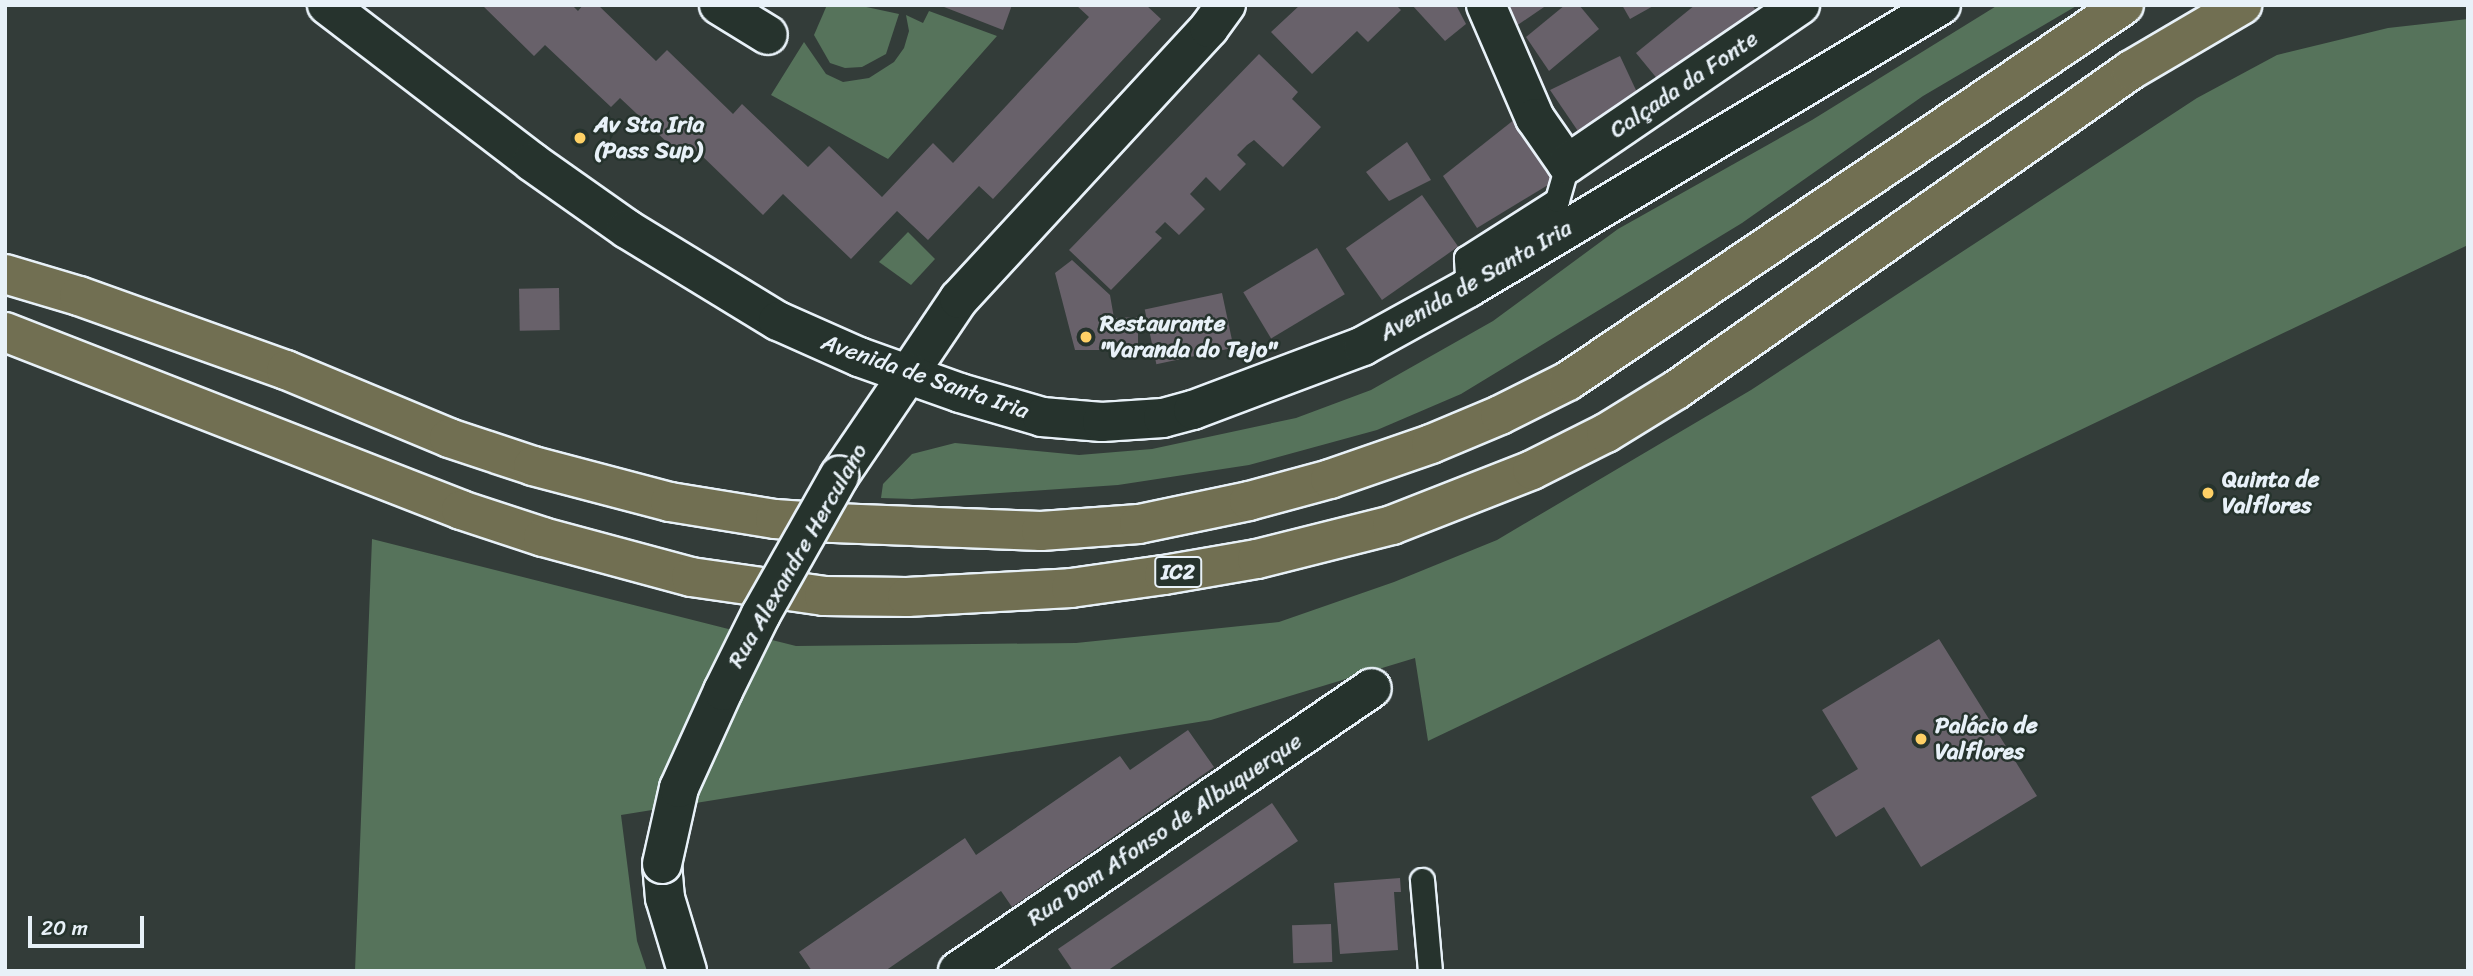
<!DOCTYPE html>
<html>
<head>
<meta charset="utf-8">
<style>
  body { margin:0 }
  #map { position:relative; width:2473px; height:976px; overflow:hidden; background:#333c39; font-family:Sriracha,sans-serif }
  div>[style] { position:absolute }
  .green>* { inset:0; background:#56735b }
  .building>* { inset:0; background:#68616a; transform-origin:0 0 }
  .roads { filter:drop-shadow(2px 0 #e8f1f8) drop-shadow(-2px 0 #e8f1f8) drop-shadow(0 2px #e8f1f8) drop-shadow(0 -2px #e8f1f8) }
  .service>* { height:23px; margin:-11.5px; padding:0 11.5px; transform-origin:11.5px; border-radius:11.5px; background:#26332d }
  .minor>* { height:38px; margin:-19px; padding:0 19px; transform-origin:19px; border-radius:19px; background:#26332d }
  .secondary>* { height:38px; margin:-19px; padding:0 19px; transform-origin:19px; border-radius:19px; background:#26332d }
  .trunk>* { height:38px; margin:-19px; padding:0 19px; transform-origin:19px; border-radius:19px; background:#716f52 }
  .bridges { filter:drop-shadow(2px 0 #e8f1f8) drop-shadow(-2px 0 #e8f1f8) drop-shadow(0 2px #e8f1f8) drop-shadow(0 -2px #e8f1f8) }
  .secondary-bridge>* { height:38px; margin:-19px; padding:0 19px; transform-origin:19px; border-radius:19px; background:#26332d }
  .dots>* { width:19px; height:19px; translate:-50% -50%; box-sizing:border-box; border:4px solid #26332d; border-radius:50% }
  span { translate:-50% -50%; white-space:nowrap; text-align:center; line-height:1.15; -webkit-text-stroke:5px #26332d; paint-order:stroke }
  .shield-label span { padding:2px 5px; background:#26332d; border:2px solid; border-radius:5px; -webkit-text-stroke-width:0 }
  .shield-label { font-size:21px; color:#e8f1f8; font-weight:700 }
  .street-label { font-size:23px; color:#e8f1f8 }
  .poi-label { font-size:23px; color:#e8f1f8; font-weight:700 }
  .left { translate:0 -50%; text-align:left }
  .frame { position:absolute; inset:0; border:7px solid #e8f1f8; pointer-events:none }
  .scale { position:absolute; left:28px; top:916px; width:116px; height:32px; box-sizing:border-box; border:4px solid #e8f1f8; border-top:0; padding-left:9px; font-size:21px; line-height:24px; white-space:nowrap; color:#e8f1f8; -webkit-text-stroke:5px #26332d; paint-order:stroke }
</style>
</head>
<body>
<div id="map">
  <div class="green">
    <i style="clip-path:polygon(827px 5px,857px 5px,899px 14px,886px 54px,862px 67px,845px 68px,830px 63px,814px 35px)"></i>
    <i style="clip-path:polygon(1998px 5px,2078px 5px,1923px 96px,1742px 223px,1461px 394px,1377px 430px,1249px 465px,1118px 485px,912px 499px,881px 498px,883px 484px,912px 454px,955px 443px,1079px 455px,1152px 449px,1296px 418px,1371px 390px,1493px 321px,1618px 229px,1812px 120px)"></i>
    <i style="clip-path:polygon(929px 11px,997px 36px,888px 159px,771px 95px,804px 42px,826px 74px,843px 82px,869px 78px,894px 62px,904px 48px,909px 31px,906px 15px,923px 23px)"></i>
    <i style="clip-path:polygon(2468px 19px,2468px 245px,1428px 741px,1415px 658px,1211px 720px,621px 815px,637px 941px,647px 971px,355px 971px,372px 539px,796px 646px,1076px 643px,1279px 622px,1394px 582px,1497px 540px,1751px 390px,2197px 98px,2277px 55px,2388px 28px)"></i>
    <i style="clip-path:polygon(908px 232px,935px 259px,911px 285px,879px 262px)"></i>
  </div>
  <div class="building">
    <i style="clip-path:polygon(482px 5px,572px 5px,578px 11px,583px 5px,598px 5px,656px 61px,667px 50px,733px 114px,742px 104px,808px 167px,829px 146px,882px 197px,933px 143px,953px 163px,1089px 17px,1076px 5px,1146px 5px,1161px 19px,993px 199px,979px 186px,928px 240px,897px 211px,851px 259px,783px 194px,763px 215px,697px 151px,687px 161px,620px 98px,611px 107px,545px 45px,534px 56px)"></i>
    <i style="clip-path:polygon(939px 5px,1012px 5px,1003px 30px)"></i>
    <i style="clip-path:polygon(1300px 5px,1396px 5px,1401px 10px,1368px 42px,1357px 31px,1312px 74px,1271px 32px)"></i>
    <i style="clip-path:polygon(1412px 5px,1456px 5px,1466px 24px,1445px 41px)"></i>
    <i style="clip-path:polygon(1496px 5px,1547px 5px,1509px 31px)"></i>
    <i style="clip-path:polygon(1565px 5px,1579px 5px,1599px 29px,1549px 71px,1526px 37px)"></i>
    <i style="clip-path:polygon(1622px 5px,1655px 5px,1630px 19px)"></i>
    <i style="clip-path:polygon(1695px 5px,1752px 5px,1760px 16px,1664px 87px,1636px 53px)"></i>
    <i style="clip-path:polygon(1259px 54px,1298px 92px,1292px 99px,1321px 127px,1283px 167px,1254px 140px,1247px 145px,1237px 155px,1246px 164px,1220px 191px,1206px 177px,1190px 194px,1205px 209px,1179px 235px,1165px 222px,1155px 232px,1162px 238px,1111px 290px,1069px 250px)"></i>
    <i style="clip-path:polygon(1620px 56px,1642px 103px,1582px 137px,1550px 90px)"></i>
    <i style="clip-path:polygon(1515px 119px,1553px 182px,1477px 228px,1443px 176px)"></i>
    <i style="clip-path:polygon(1407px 142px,1431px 180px,1389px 201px,1366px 172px)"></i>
    <i style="left:1422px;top:195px;width:63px;height:93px;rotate:55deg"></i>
    <i style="left:1317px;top:248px;width:54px;height:86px;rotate:59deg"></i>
    <i style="clip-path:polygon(1072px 260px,1110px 295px,1114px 318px,1138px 317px,1138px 350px,1075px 350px,1055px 273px)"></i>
    <i style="left:559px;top:288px;width:42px;height:40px;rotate:89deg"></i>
    <i style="left:1222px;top:293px;width:56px;height:79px;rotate:78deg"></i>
    <i style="clip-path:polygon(1939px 639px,2037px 796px,1921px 867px,1884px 807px,1836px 837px,1811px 797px,1858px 769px,1822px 710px)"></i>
    <i style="clip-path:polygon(1188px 730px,1214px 767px,1012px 907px,1001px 891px,885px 971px,812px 971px,799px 952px,965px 838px,976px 855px,1120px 756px,1130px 770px)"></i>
    <i style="clip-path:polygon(1272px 803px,1298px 841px,1107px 971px,1073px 971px,1058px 949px)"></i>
    <i style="clip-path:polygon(1400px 878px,1401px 892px,1394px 892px,1398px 950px,1340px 954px,1334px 883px)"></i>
    <i style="left:1331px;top:924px;width:38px;height:39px;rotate:88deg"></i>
  </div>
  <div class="roads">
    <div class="service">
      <i style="left:1468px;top:288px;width:30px;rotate:-94deg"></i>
      <i style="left:1466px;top:258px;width:108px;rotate:-32.5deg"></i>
      <i style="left:1557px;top:200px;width:37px;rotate:-74deg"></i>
      <i style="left:1422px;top:880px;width:91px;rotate:85deg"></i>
    </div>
    <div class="minor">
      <i style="left:719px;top:5px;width:57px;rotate:31.5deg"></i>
      <i style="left:1486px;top:5px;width:123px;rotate:66.6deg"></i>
      <i style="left:1535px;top:118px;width:56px;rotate:55.2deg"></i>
      <i style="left:1567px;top:164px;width:282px;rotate:-34.3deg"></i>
      <i style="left:909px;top:373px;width:89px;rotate:-56deg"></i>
      <i style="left:959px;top:299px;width:369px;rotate:-47.3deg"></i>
      <i style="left:1209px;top:28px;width:29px;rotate:-54deg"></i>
      <i style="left:958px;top:971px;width:501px;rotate:-34.36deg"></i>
    </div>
    <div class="secondary">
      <i style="left:327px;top:5px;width:258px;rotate:37.4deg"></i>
      <i style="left:532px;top:162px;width:116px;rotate:35.2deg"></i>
      <i style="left:627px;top:229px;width:177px;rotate:31.4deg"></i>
      <i style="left:778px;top:321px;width:89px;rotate:24deg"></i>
      <i style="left:859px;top:357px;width:107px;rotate:19.6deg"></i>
      <i style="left:960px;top:393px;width:85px;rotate:16.3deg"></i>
      <i style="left:1042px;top:417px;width:60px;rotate:4.8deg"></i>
      <i style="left:1102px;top:422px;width:61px;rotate:-3.8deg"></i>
      <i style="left:1163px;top:418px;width:31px;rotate:-15deg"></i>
      <i style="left:1193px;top:410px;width:182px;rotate:-20.6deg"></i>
      <i style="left:1363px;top:346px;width:120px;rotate:-28.9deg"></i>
      <i style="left:1468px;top:288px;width:551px;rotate:-30.89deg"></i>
      <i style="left:839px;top:476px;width:125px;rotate:-55.8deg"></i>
      <i style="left:662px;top:864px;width:34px;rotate:85deg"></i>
      <i style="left:665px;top:898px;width:76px;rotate:73.2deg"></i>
    </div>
    <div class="trunk">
      <i style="left:5px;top:274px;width:77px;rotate:16.6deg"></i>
      <i style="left:79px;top:296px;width:220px;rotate:19.7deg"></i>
      <i style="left:286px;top:370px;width:177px;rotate:22.6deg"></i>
      <i style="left:449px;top:438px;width:89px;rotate:18.4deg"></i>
      <i style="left:533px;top:466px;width:142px;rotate:14.7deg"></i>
      <i style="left:670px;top:502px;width:106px;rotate:9.2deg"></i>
      <i style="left:775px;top:519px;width:59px;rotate:3.9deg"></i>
      <i style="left:834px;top:523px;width:207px;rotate:2.2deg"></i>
      <i style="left:1041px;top:531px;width:98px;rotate:-4.1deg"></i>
      <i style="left:1139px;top:524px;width:112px;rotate:-11.8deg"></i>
      <i style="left:1249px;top:501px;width:84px;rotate:-15.2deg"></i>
      <i style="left:1330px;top:479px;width:107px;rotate:-19.1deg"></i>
      <i style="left:1431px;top:444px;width:75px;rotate:-22.8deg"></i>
      <i style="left:1500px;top:415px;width:76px;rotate:-26.6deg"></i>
      <i style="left:1568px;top:381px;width:671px;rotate:-34.07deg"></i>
      <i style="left:5px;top:332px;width:490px;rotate:21.3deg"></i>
      <i style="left:461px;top:510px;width:86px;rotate:18.2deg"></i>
      <i style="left:543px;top:537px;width:153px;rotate:15.1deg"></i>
      <i style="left:691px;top:577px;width:134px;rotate:8.1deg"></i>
      <i style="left:824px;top:596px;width:83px;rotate:0.7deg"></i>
      <i style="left:907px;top:597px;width:164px;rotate:-3.1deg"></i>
      <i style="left:1071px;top:588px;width:94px;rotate:-8deg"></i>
      <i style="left:1164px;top:575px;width:94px;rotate:-9.8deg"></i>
      <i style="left:1257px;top:559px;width:139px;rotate:-14.1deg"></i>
      <i style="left:1392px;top:525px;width:150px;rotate:-21.4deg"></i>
      <i style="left:1532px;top:470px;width:83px;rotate:-26.6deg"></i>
      <i style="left:1606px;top:433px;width:82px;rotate:-31.6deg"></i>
      <i style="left:1676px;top:390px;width:556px;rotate:-35.12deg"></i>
      <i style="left:2131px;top:70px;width:129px;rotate:-30.4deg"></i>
    </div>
  </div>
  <div class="bridges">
    <div class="secondary-bridge">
      <i style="left:662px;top:864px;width:78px;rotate:-77.4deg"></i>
      <i style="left:679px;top:788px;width:107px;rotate:-65.6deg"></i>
      <i style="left:723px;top:691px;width:86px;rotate:-63.7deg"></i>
      <i style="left:761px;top:614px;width:159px;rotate:-60.5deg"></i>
    </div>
  </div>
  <div class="dots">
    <i style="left:580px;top:138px;background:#ffd166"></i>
    <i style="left:1086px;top:337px;background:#ffd166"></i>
    <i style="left:2208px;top:493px;background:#ffd166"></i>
    <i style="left:1921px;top:739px;background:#ffd166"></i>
  </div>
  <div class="shield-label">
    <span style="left:1178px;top:572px">IC2</span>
  </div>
  <div class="street-label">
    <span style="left:1684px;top:85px;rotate:-34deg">Calçada da Fonte</span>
    <span style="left:1476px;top:281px;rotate:-30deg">Avenida de Santa Iria</span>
    <span style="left:925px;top:377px;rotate:19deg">Avenida de Santa Iria</span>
    <span style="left:798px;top:556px;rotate:-60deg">Rua Alexandre Herculano</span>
    <span style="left:1165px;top:830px;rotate:-34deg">Rua Dom Afonso de Albuquerque</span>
  </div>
  <div class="poi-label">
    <span class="left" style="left:594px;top:138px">Av Sta Iria<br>(Pass Sup)</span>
    <span class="left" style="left:1100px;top:337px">Restaurante<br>"Varanda do Tejo"</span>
    <span class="left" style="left:2222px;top:493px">Quinta de<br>Valflores</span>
    <span class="left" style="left:1935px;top:739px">Palácio de<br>Valflores</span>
  </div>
  <div class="frame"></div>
  <div class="scale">20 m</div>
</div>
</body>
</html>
